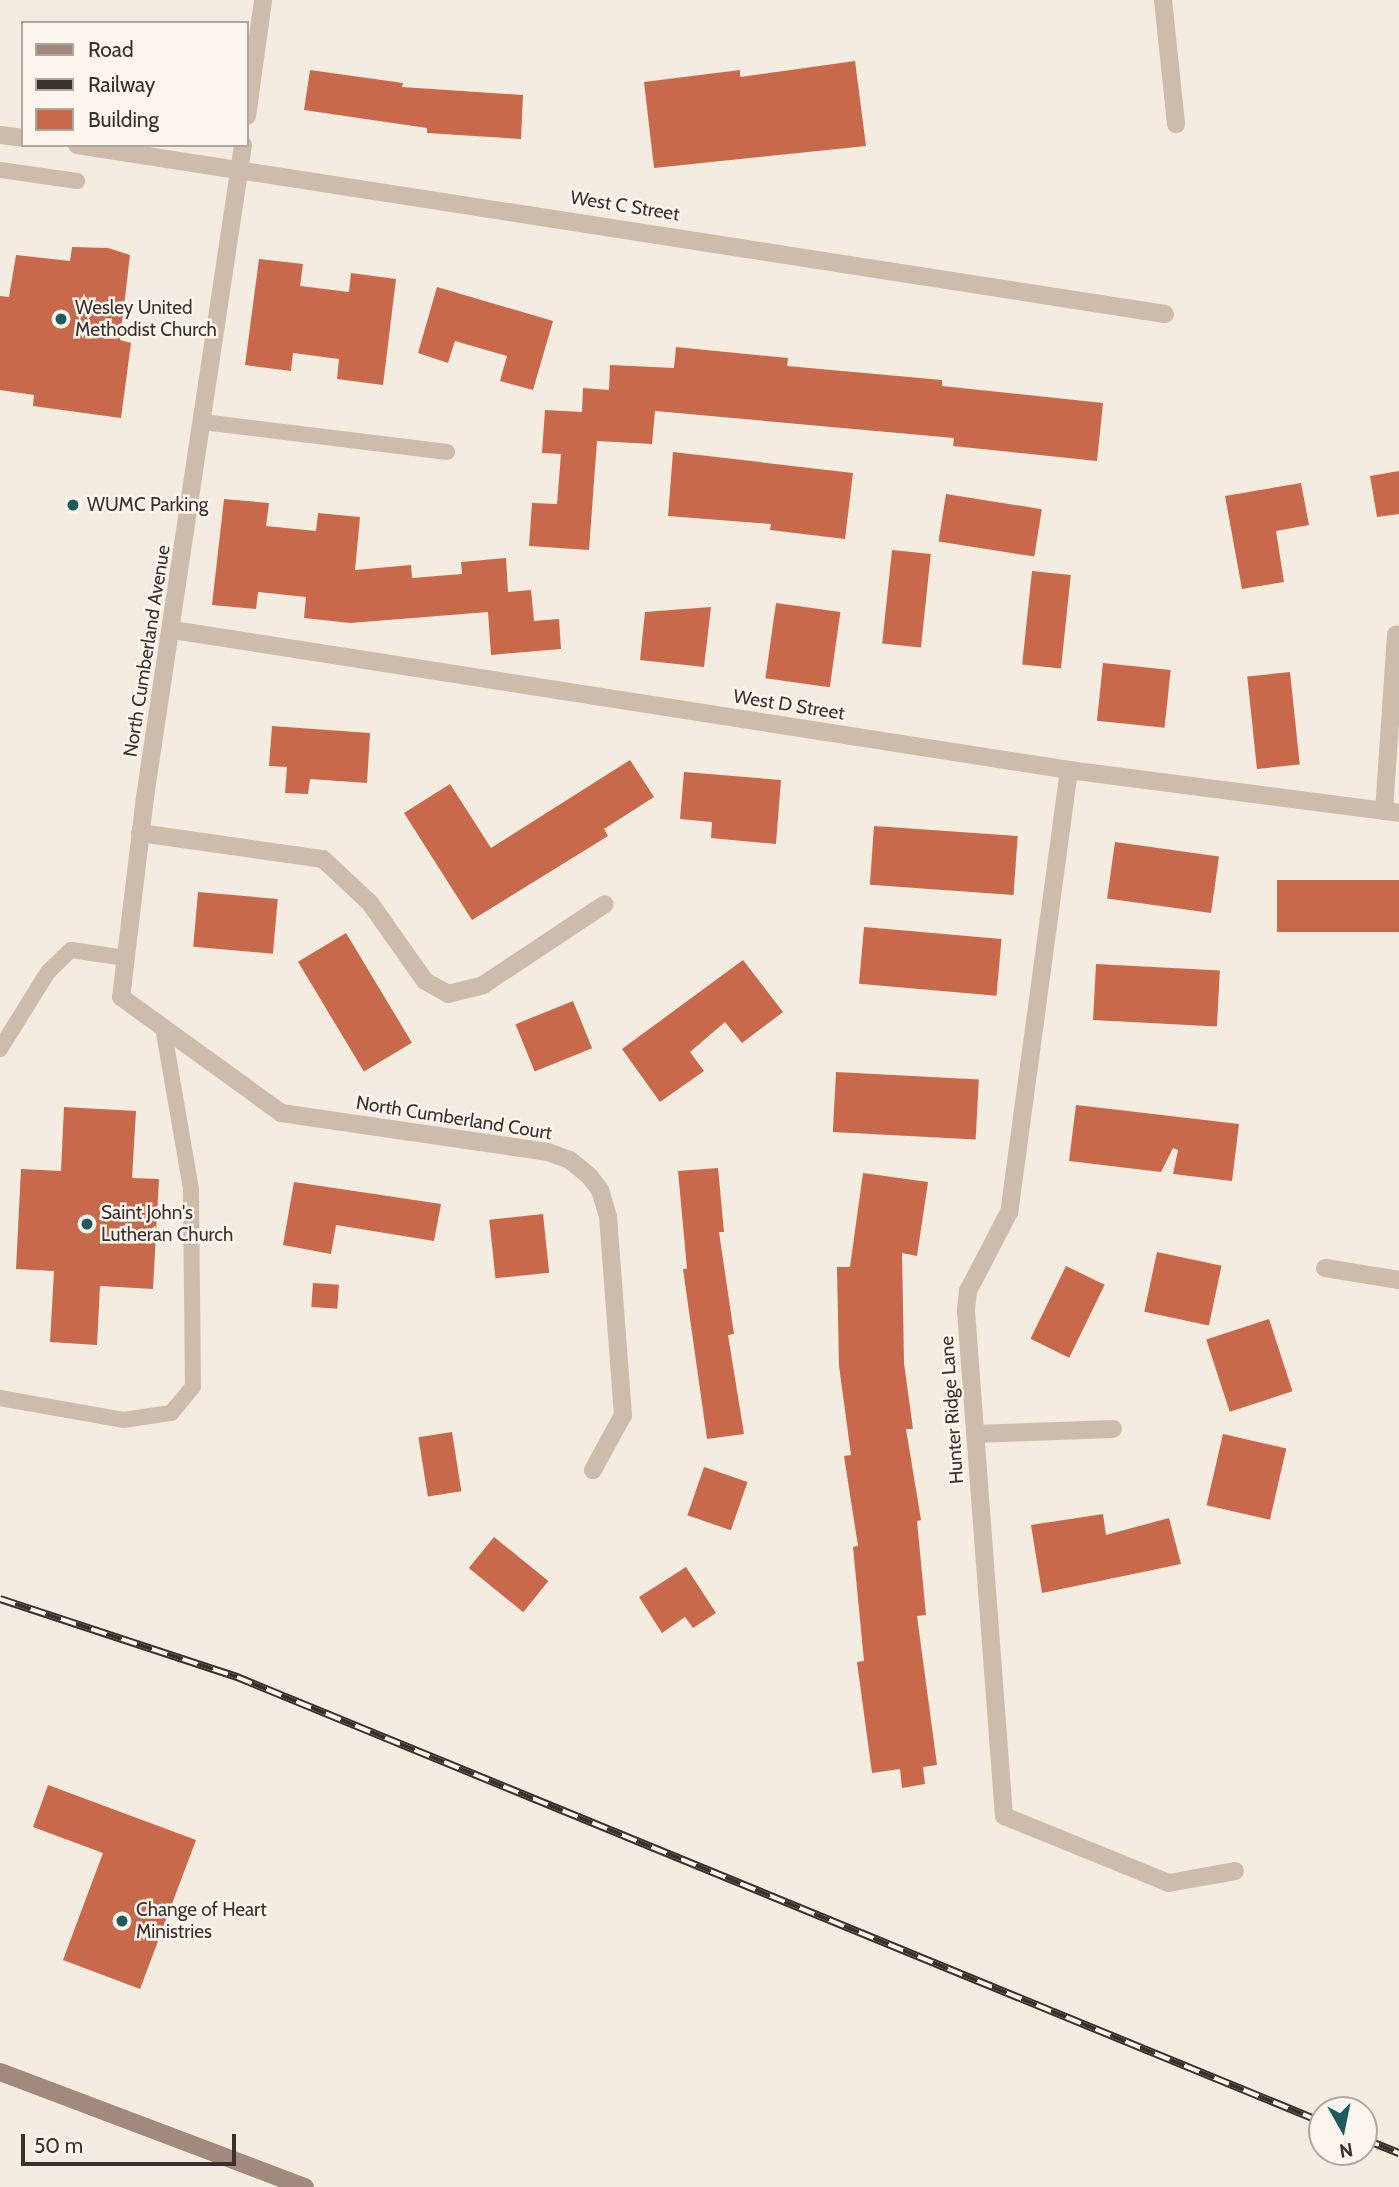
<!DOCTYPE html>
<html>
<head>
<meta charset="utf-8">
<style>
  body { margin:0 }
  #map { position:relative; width:1399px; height:2187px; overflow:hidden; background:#f4ebe1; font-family:Cabin,sans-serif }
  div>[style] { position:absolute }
  .building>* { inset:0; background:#c8694b; transform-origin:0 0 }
  .service>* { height:16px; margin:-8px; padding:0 8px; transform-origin:8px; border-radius:8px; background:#cdbbac }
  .minor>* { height:18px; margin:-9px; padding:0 9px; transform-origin:9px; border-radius:9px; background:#cdbbac }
  .secondary>* { height:18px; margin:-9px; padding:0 9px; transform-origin:9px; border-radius:9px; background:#a18a7d }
  .rail>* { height:8px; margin-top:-4px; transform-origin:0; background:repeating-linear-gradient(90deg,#fbf5ee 0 16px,#3b302b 0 32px); box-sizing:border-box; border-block:2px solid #3b302b }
  .dots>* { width:19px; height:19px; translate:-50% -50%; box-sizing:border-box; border:4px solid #fbf5ee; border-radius:50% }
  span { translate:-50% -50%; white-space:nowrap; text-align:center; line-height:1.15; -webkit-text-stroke:5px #fbf5ee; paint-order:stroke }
  .street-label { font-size:19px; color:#3b302b }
  .poi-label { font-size:19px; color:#3b302b }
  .left { translate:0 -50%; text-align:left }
  .legend { position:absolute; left:21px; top:21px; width:228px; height:126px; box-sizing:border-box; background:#fbf5ee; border:2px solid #aea6a0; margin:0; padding:9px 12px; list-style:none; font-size:21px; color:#3b302b }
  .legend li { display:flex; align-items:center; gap:14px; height:35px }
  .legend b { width:35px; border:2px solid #aea6a0 }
  .north { position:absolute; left:1308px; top:2096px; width:70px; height:70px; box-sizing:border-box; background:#fbf5ee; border:2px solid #aea6a0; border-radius:50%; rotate:171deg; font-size:19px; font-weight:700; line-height:28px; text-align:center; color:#3b302b }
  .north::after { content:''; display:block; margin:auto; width:24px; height:32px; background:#1f5a5e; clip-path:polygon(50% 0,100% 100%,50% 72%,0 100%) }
  .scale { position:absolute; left:21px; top:2134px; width:215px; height:32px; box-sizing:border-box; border:4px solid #3b302b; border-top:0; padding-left:9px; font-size:21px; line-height:24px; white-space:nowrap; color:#3b302b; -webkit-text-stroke:5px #fbf5ee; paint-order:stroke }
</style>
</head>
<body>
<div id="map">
  <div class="building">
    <i style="clip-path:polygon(855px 61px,866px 146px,654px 168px,644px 82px,740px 70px,740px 77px)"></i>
    <i style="clip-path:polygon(310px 70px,403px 83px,402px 87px,523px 95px,521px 139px,427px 133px,427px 128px,304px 110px)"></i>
    <i style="clip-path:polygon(72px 247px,108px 248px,130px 255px,120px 340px,131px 343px,121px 418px,33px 406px,34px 395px,0 390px,0 296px,9px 297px,16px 255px,70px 261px)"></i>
    <i style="clip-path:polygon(259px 259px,303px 264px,300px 286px,349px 292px,351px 273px,396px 279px,383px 385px,337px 379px,339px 359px,293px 353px,291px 371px,245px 365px)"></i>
    <i style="clip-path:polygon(437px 287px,553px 321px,533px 390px,500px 381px,507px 356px,455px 341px,448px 363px,418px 353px)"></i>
    <i style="clip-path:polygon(676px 347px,788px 358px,787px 366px,942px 380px,942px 386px,1103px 403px,1097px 461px,953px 446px,954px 438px,655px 411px,652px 444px,597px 441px,589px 550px,529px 546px,532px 503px,557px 504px,561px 454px,542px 453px,545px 410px,582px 412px,583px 388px,609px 390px,610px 365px,674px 368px)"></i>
    <i style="clip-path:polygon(673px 452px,853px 473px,845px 539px,770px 530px,771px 524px,668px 516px)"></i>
    <i style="clip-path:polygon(1399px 471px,1399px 514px,1377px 517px,1370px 476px)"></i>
    <i style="clip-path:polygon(1301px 483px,1309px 525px,1276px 531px,1284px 582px,1242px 589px,1225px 496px)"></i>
    <i style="left:946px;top:494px;width:97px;height:48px;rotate:9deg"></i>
    <i style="clip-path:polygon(224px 499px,269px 503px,266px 526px,316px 531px,318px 513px,360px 517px,355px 570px,411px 565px,412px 578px,462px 574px,461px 562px,506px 558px,508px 592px,531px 590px,534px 621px,559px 619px,561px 649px,491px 655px,488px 612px,350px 623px,304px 618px,306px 597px,258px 592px,256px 609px,212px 605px)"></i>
    <i style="left:892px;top:550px;width:39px;height:94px;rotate:6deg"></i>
    <i style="left:1032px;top:571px;width:39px;height:94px;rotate:6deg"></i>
    <i style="left:776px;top:603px;width:65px;height:76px;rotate:8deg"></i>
    <i style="clip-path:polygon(711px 607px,704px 667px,640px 660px,645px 612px)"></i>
    <i style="left:1103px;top:663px;width:68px;height:58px;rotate:6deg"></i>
    <i style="left:1290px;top:672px;width:93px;height:43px;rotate:84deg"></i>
    <i style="clip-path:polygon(272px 726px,370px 733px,367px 783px,310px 779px,308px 794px,285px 793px,287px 767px,269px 766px)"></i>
    <i style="clip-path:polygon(630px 760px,654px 797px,604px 829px,608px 836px,472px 920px,404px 813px,450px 784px,491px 848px)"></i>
    <i style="clip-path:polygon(684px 772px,781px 780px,776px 844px,711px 838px,712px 822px,680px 819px)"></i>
    <i style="left:874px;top:826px;width:144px;height:59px;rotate:4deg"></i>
    <i style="left:1115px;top:842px;width:105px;height:57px;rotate:8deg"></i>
    <i style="left:1277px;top:880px;width:122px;height:52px"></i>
    <i style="left:198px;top:892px;width:80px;height:55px;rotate:5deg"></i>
    <i style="left:864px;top:927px;width:138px;height:57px;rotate:5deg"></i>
    <i style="left:346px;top:933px;width:128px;height:56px;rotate:59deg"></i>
    <i style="clip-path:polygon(743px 960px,783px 1012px,742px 1043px,725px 1022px,690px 1052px,704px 1071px,660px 1102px,622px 1049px)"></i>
    <i style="left:1096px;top:964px;width:124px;height:56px;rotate:3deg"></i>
    <i style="left:573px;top:1001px;width:51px;height:62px;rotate:68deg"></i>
    <i style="left:836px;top:1072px;width:143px;height:60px;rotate:3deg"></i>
    <i style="clip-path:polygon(1076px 1105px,1239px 1124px,1232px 1181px,1173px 1174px,1178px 1150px,1173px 1148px,1161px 1172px,1069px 1161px)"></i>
    <i style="clip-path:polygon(64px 1107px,136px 1111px,132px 1178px,159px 1179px,153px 1289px,100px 1286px,97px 1345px,50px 1342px,54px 1271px,16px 1269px,21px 1169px,61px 1171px)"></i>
    <i style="clip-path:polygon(718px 1168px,724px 1232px,719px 1232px,734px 1334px,728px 1335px,744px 1434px,707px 1439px,683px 1269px,687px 1269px,678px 1171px)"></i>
    <i style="clip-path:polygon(863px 1173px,928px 1182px,917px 1256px,902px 1253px,904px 1363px,913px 1429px,906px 1429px,921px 1520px,917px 1521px,926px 1615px,917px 1616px,937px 1765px,923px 1767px,925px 1784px,902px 1788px,900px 1769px,872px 1773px,857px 1662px,864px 1661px,853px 1547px,858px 1546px,844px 1456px,851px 1455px,839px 1366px,837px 1267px,850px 1267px)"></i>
    <i style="clip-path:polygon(294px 1182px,441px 1204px,434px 1241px,336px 1225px,331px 1254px,283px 1245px)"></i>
    <i style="left:543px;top:1214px;width:59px;height:54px;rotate:84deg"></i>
    <i style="left:1157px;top:1252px;width:66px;height:61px;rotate:12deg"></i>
    <i style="left:1066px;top:1266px;width:43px;height:81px;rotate:26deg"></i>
    <i style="left:313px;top:1283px;width:26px;height:24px;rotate:4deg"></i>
    <i style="left:1269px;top:1319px;width:76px;height:66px;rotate:72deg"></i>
    <i style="left:452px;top:1432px;width:60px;height:34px;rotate:81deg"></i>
    <i style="left:1223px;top:1434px;width:65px;height:73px;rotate:13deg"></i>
    <i style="left:704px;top:1467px;width:46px;height:51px;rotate:19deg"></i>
    <i style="clip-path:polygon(1103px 1514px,1106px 1535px,1169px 1518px,1181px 1564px,1042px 1593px,1031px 1525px)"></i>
    <i style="left:494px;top:1537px;width:70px;height:40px;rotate:39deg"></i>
    <i style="clip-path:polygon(686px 1567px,716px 1613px,693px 1628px,685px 1617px,662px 1633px,639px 1597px)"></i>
    <i style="clip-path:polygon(48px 1785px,196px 1840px,140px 1989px,63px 1960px,103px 1853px,33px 1827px)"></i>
  </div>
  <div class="service">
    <i style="left:0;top:170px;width:78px;rotate:8.1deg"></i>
    <i style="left:203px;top:422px;width:246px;rotate:7deg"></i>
    <i style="left:0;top:1049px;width:91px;rotate:-58.1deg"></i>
    <i style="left:48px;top:972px;width:32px;rotate:-44deg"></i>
    <i style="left:71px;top:950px;width:55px;rotate:8.4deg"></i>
    <i style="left:0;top:1398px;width:125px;rotate:10.1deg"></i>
    <i style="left:123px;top:1420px;width:49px;rotate:-8.3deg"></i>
    <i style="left:171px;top:1413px;width:34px;rotate:-50deg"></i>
    <i style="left:193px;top:1387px;width:198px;rotate:-90.6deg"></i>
    <i style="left:191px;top:1189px;width:164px;rotate:-99.8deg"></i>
  </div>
  <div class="minor">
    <i style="left:1163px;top:0;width:125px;rotate:84deg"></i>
    <i style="left:247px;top:116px;width:117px;rotate:-82.1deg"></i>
    <i style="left:0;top:135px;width:23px;rotate:7deg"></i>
    <i style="left:77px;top:145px;width:1101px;rotate:8.83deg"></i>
    <i style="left:243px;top:145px;width:659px;rotate:98.55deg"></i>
    <i style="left:145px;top:797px;width:201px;rotate:96.8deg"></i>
    <i style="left:121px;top:997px;width:198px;rotate:35.9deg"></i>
    <i style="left:281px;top:1113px;width:270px;rotate:8.3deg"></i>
    <i style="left:548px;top:1152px;width:23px;rotate:20deg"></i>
    <i style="left:570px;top:1160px;width:26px;rotate:40deg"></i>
    <i style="left:590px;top:1177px;width:16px;rotate:52deg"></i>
    <i style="left:600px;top:1190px;width:27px;rotate:73deg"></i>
    <i style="left:608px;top:1216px;width:200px;rotate:85.7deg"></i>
    <i style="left:623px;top:1415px;width:63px;rotate:118.6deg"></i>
    <i style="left:173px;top:630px;width:907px;rotate:8.88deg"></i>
    <i style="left:1069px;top:770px;width:333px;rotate:7.4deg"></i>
    <i style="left:1069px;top:770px;width:446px;rotate:97.7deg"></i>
    <i style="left:1009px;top:1212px;width:89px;rotate:117.4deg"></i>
    <i style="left:968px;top:1291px;width:20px;rotate:96deg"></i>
    <i style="left:966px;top:1311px;width:506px;rotate:85.7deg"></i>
    <i style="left:1004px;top:1816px;width:178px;rotate:22.1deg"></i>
    <i style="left:1169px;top:1883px;width:67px;rotate:-10.3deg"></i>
    <i style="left:1384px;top:811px;width:177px;rotate:-86.1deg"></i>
    <i style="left:140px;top:833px;width:185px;rotate:8.1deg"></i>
    <i style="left:323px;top:859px;width:64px;rotate:43.1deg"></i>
    <i style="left:370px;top:903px;width:95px;rotate:54.8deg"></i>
    <i style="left:425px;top:981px;width:26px;rotate:29deg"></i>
    <i style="left:448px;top:994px;width:36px;rotate:-14deg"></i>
    <i style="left:483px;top:985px;width:146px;rotate:-33.6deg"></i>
    <i style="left:1325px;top:1268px;width:75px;rotate:9.2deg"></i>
    <i style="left:975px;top:1434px;width:138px;rotate:-2.1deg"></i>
  </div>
  <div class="secondary">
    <i style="left:0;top:2072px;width:326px;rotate:20.7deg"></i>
  </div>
  <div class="rail">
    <i style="left:0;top:1599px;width:250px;rotate:18.2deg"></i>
    <i style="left:237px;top:1677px;width:1173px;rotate:22.3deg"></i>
    <i style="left:1364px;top:2139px;width:38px;rotate:22deg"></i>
  </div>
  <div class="dots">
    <i style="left:61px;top:319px;background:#1f5a5e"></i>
    <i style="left:73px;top:505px;background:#1f5a5e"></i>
    <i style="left:87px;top:1224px;background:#1f5a5e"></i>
    <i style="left:122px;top:1921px;background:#1f5a5e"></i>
  </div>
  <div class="street-label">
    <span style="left:625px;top:206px;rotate:9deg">West C Street</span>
    <span style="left:147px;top:651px;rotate:-81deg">North Cumberland Avenue</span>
    <span style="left:789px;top:705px;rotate:9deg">West D Street</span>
    <span style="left:454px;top:1118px;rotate:9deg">North Cumberland Court</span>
    <span style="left:952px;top:1410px;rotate:-94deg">Hunter Ridge Lane</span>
  </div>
  <div class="poi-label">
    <span class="left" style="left:75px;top:319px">Wesley United<br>Methodist Church</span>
    <span class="left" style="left:87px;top:505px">WUMC Parking</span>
    <span class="left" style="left:101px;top:1224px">Saint John's<br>Lutheran Church</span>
    <span class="left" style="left:136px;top:1921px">Change of Heart<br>Ministries</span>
  </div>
  <ul class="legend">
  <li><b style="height:9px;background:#a18a7d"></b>Road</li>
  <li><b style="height:9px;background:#3b302b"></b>Railway</li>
  <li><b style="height:19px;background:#c8694b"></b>Building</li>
  </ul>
  <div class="north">N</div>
  <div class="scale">50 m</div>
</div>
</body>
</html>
